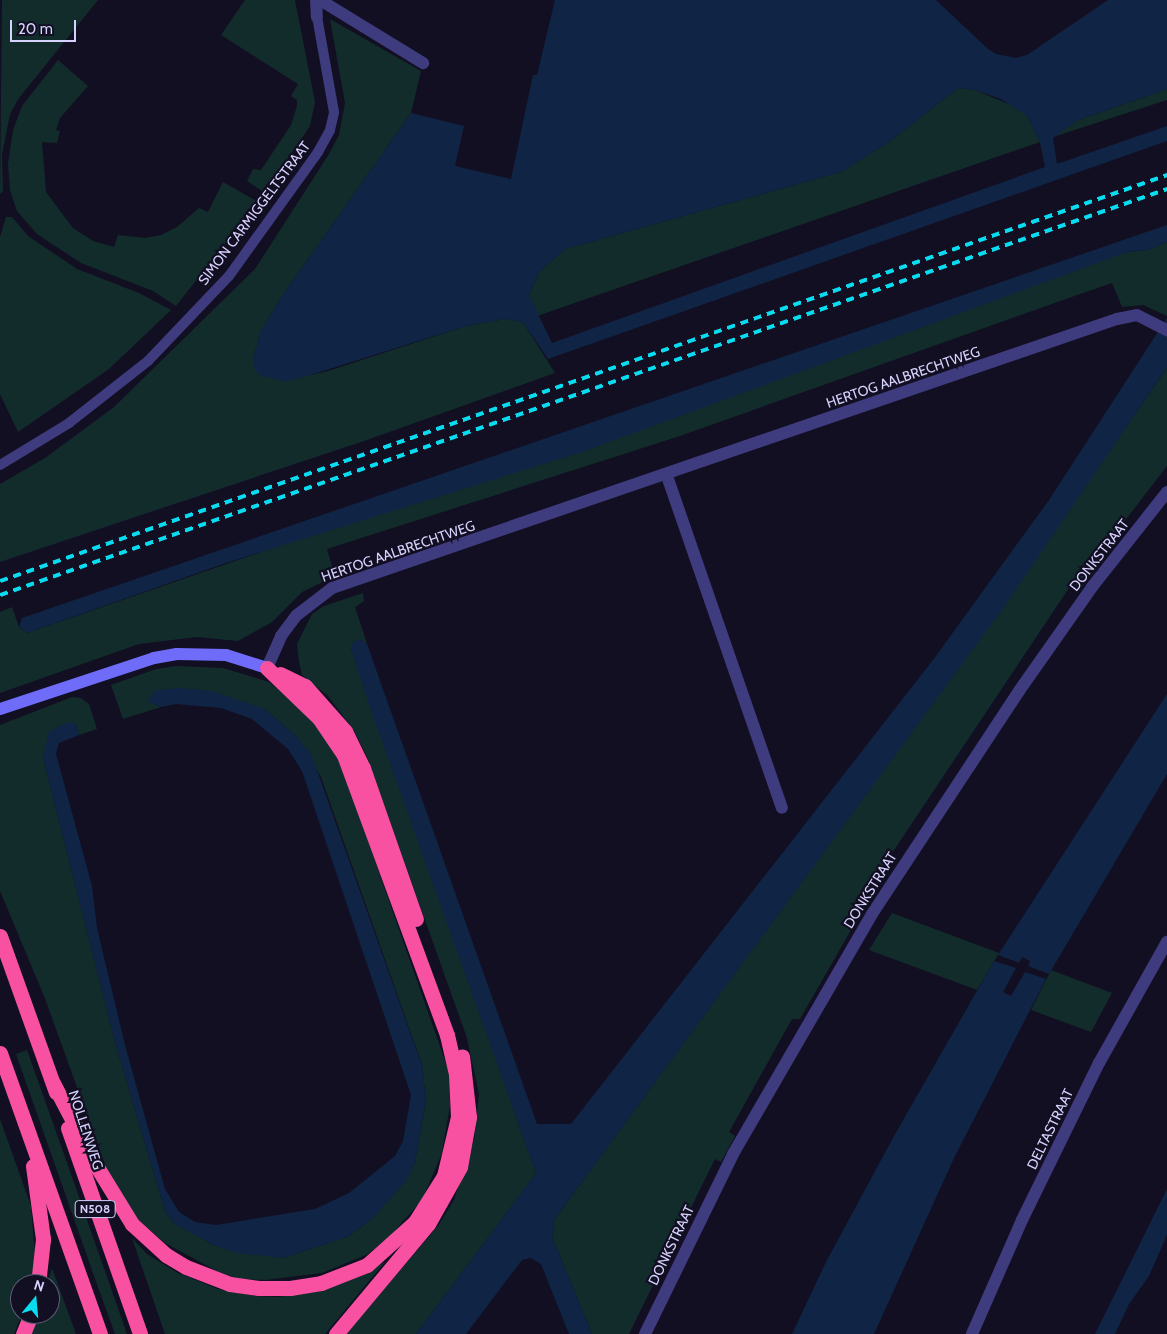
<!DOCTYPE html>
<html>
<head>
<meta charset="utf-8">
<style>
  body { margin:0 }
  #map { position:relative; width:1167px; height:1334px; overflow:hidden; background:#120f22; font-family:Cabin,sans-serif }
  div>[style] { position:absolute }
  .green>* { inset:0; background:#122c2b }
  .water>* { inset:0; background:#102445 }
  .lane>* { height:10px; margin:-5px; padding:0 5px; transform-origin:5px; border-radius:5px; background:#3e3b7f }
  .street>* { height:12px; margin:-6px; padding:0 6px; transform-origin:6px; border-radius:6px; background:#3e3b7f }
  .secondary>* { height:12px; margin:-6px; padding:0 6px; transform-origin:6px; border-radius:6px; background:#6f6cf9 }
  .highway>* { height:15px; margin:-7.5px; padding:0 7.5px; transform-origin:7.5px; border-radius:7.5px; background:#f851a2 }
  .rail>* { height:4px; margin-top:-2px; transform-origin:0; background:repeating-linear-gradient(90deg,#09dcf1 0 8px,transparent 0 14px) }
  span { translate:-50% -50%; white-space:nowrap; text-align:center; line-height:1.15; -webkit-text-stroke:4.5px #120f22; paint-order:stroke }
  .shield-label span { padding:1px 4px; background:#120f22; border:1px solid; border-radius:4px; -webkit-text-stroke-width:0 }
  .shield-label { font-size:12px; color:#d6d2fd; font-weight:700 }
  .street-label { font-size:14px; color:#d6d2fd }
  .north { position:absolute; left:10px; top:1274px; width:50px; height:50px; box-sizing:border-box; background:#120f22; border:1px solid #605d7a; border-radius:50%; rotate:17deg; font-size:14px; font-weight:700; line-height:20px; text-align:center; color:#d6d2fd }
  .north::after { content:''; display:block; margin:auto; width:18px; height:22px; background:#09dcf1; clip-path:polygon(50% 0,100% 100%,50% 72%,0 100%) }
  .scale { position:absolute; left:10px; top:20px; width:66px; height:22px; box-sizing:border-box; border:2px solid #d6d2fd; border-top:0; padding-left:6px; font-size:15px; line-height:18px; white-space:nowrap; color:#d6d2fd; -webkit-text-stroke:4px #120f22; paint-order:stroke }
</style>
</head>
<body>
<div id="map">
  <div class="green">
    <i style="clip-path:polygon(2px 0,98px 0,19px 98px,10px 114px,2px 155px,3px 191px,0 194px)"></i>
    <i style="clip-path:polygon(245px 0,295px 0,315px 102px,310px 126px,265px 193px,247px 181px,253px 169px,261px 170px,291px 125px,297px 106px,297px 100px,291px 96px,298px 84px,221px 35px)"></i>
    <i style="clip-path:polygon(330px 19px,421px 71px,411px 113px,280px 299px,261px 331px,253px 359px,285px 381px,328px 371px,466px 326px,505px 319px,523px 322px,555px 373px,367px 440px,0 562px,0 484px,45px 458px,114px 407px,255px 269px,329px 154px,339px 135px,345px 103px)"></i>
    <i style="clip-path:polygon(58px 60px,88px 86px,60px 118px,56px 130px,60px 131px,57px 143px,42px 142px,46px 192px,73px 228px,93px 241px,114px 247px,118px 235px,145px 238px,161px 235px,177px 227px,199px 208px,208px 212px,223px 182px,258px 202px,176px 306px,153px 291px,81px 263px,37px 234px,17px 211px,10px 190px,8px 164px,13px 130px,22px 106px)"></i>
    <i style="clip-path:polygon(958px 88px,975px 90px,1016px 107px,1027px 116px,1040px 142px,537px 316px,529px 295px,539px 272px,565px 249px,841px 172px,889px 142px)"></i>
    <i style="clip-path:polygon(1167px 89px,1167px 100px,1053px 137px,1076px 121px)"></i>
    <i style="clip-path:polygon(6px 217px,12px 217px,28px 236px,77px 269px,139px 293px,171px 310px,109px 369px,18px 432px,0 394px,0 237px)"></i>
    <i style="clip-path:polygon(1167px 242px,1167px 316px,1143px 305px,1122px 307px,1112px 283px,1080px 294px,677px 437px,327px 549px,335px 576px,302px 592px,272px 622px,238px 641px,197px 637px,139px 644px,0 693px,0 612px,12px 607px,19px 627px,27px 633px,1127px 252px,1148px 250px)"></i>
    <i style="clip-path:polygon(1167px 368px,1167px 466px,1084px 574px,1089px 578px,1078px 590px,1071px 585px,844px 925px,851px 930px,800px 1019px,792px 1019px,729px 1132px,735px 1136px,721px 1162px,715px 1159px,629px 1334px,592px 1334px,552px 1237px,554px 1220px,957px 670px)"></i>
    <i style="clip-path:polygon(363px 593px,364px 601px,355px 607px,367px 644px,359px 639px,351px 649px,536px 1173px,416px 1334px,346px 1334px,438px 1226px,454px 1200px,474px 1140px,479px 1094px,467px 1038px,367px 757px,355px 732px,328px 696px,302px 675px,299px 662px,297px 644px,312px 614px,324px 606px)"></i>
    <i style="clip-path:polygon(176px 666px,223px 668px,269px 682px,305px 711px,330px 745px,342px 767px,449px 1072px,450px 1105px,442px 1153px,422px 1200px,391px 1235px,368px 1254px,322px 1273px,265px 1280px,240px 1279px,219px 1272px,165px 1243px,130px 1212px,111px 1181px,44px 996px,0 891px,0 725px,72px 697px,81px 698px,89px 704px,97px 729px,79px 735px,76px 724px,43px 757px,116px 1046px,165px 1211px,175px 1224px,214px 1245px,283px 1258px,347px 1237px,371px 1220px,406px 1180px,415px 1162px,426px 1101px,422px 1065px,321px 777px,299px 739px,265px 709px,147px 701px,161px 707px,123px 719px,111px 685px,156px 669px)"></i>
    <i style="clip-path:polygon(892px 913px,999px 953px,977px 990px,869px 950px)"></i>
    <i style="clip-path:polygon(1051px 970px,1112px 993px,1091px 1032px,1031px 1010px)"></i>
    <i style="clip-path:polygon(27px 1050px,65px 1157px,127px 1334px,115px 1334px,99px 1290px,16px 1054px)"></i>
    <i style="clip-path:polygon(0 1119px,31px 1206px,33px 1231px,35px 1254px,31px 1284px,20px 1284px,22px 1314px,14px 1334px,0 1334px)"></i>
    <i style="clip-path:polygon(132px 1238px,147px 1254px,178px 1273px,218px 1289px,255px 1296px,277px 1297px,313px 1292px,357px 1277px,385px 1262px,325px 1334px,165px 1334px)"></i>
    <i style="clip-path:polygon(52px 1268px,76px 1334px,29px 1334px,38px 1314px,50px 1314px,50px 1284px,47px 1284px)"></i>
  </div>
  <div class="water">
    <i style="clip-path:polygon(evenodd,555px 0,936px 0,988px 49px,996px 54px,1016px 58px,1027px 55px,1108px 0,1167px 0,1167px 89px,1076px 121px,1053px 138px,1057px 164px,1167px 126px,1167px 141px,548px 359px,523px 322px,505px 319px,466px 326px,304px 377px,285px 381px,261px 376px,255px 370px,253px 359px,261px 331px,280px 299px,411px 113px,464px 126px,455px 166px,511px 179px,533px 75px,537px 75px,555px 0,958px 88px,975px 90px,1001px 99px,1027px 116px,1040px 142px,1045px 167px,552px 343px,529px 295px,539px 272px,565px 249px,841px 172px,889px 142px,958px 88px)"></i>
    <i style="clip-path:polygon(1167px 225px,1167px 242px,1148px 250px,1127px 252px,579px 453px,226px 563px,27px 633px,19px 627px,22px 618px)"></i>
    <i style="clip-path:polygon(1167px 318px,1167px 368px,1159px 379px,1004px 607px,554px 1220px,552px 1237px,592px 1334px,569px 1334px,541px 1264px,531px 1258px,522px 1260px,466px 1334px,416px 1334px,536px 1173px,367px 699px,351px 649px,353px 642px,359px 639px,367px 644px,537px 1124px,571px 1124px,933px 660px,1049px 500px)"></i>
    <i style="clip-path:polygon(180px 688px,212px 691px,265px 709px,299px 739px,312px 756px,422px 1066px,426px 1101px,415px 1162px,407px 1180px,371px 1220px,347px 1237px,283px 1258px,237px 1253px,214px 1245px,175px 1224px,165px 1211px,116px 1046px,43px 757px,49px 732px,68px 722px,76px 724px,79px 735px,59px 743px,56px 754px,92px 886px,97px 928px,125px 1045px,165px 1189px,179px 1212px,195px 1222px,216px 1225px,315px 1209px,349px 1193px,395px 1156px,403px 1141px,411px 1095px,302px 771px,288px 749px,252px 719px,221px 708px,176px 704px,161px 707px,147px 701px,156px 690px)"></i>
    <i style="clip-path:polygon(1167px 694px,1167px 774px,1049px 974px,1028px 966px,1030px 961px,1022px 957px,1019px 963px,998px 955px)"></i>
    <i style="clip-path:polygon(994px 961px,1016px 968px,1003px 992px,1011px 996px,1025px 972px,1046px 979px,954px 1158px,874px 1334px,792px 1334px,826px 1262px,894px 1136px)"></i>
    <i style="clip-path:polygon(1167px 1189px,1167px 1235px,1149px 1276px,1129px 1304px,1115px 1334px,1095px 1334px)"></i>
  </div>
  <div class="lane">
    <i style="left:0;top:465px;width:81px;rotate:-31.3deg"></i>
    <i style="left:69px;top:423px;width:100px;rotate:-38.1deg"></i>
    <i style="left:148px;top:361px;width:117px;rotate:-46.4deg"></i>
    <i style="left:229px;top:276px;width:153px;rotate:-54.3deg"></i>
    <i style="left:318px;top:152px;width:25px;rotate:-61deg"></i>
    <i style="left:330px;top:130px;width:18px;rotate:-77deg"></i>
    <i style="left:334px;top:112px;width:97px;rotate:-100.1deg"></i>
  </div>
  <div class="street">
    <i style="left:316px;top:0;width:17px;rotate:87deg"></i>
    <i style="left:320px;top:0;width:121px;rotate:31.5deg"></i>
    <i style="left:667px;top:476px;width:351px;rotate:70.9deg"></i>
    <i style="left:267px;top:668px;width:35px;rotate:-66deg"></i>
    <i style="left:281px;top:636px;width:26px;rotate:-53deg"></i>
    <i style="left:297px;top:615px;width:44px;rotate:-37.6deg"></i>
    <i style="left:332px;top:588px;width:830px;rotate:-18.92deg"></i>
    <i style="left:1117px;top:319px;width:20px;rotate:-11deg"></i>
    <i style="left:1137px;top:315px;width:34px;rotate:27deg"></i>
    <i style="left:645px;top:1334px;width:200px;rotate:-63.9deg"></i>
    <i style="left:733px;top:1154px;width:277px;rotate:-59.9deg"></i>
    <i style="left:872px;top:914px;width:267px;rotate:-56.6deg"></i>
    <i style="left:1019px;top:691px;width:127px;rotate:-54.9deg"></i>
    <i style="left:1092px;top:587px;width:121px;rotate:-51.7deg"></i>
    <i style="left:972px;top:1334px;width:124px;rotate:-66.3deg"></i>
    <i style="left:1022px;top:1220px;width:175px;rotate:-63.9deg"></i>
    <i style="left:1099px;top:1063px;width:139px;rotate:-60.7deg"></i>
  </div>
  <div class="secondary">
    <i style="left:0;top:709px;width:162px;rotate:-18.3deg"></i>
    <i style="left:154px;top:658px;width:23px;rotate:-10deg"></i>
    <i style="left:177px;top:654px;width:49px;rotate:1.2deg"></i>
    <i style="left:226px;top:655px;width:43px;rotate:17.6deg"></i>
  </div>
  <div class="highway">
    <i style="left:280px;top:674px;width:28px;rotate:26deg"></i>
    <i style="left:305px;top:686px;width:60px;rotate:48.4deg"></i>
    <i style="left:345px;top:731px;width:41px;rotate:64.1deg"></i>
    <i style="left:363px;top:768px;width:160px;rotate:70.7deg"></i>
    <i style="left:0;top:936px;width:166px;rotate:70.3deg"></i>
    <i style="left:0;top:1053px;width:298px;rotate:70.4deg"></i>
    <i style="left:53px;top:1083px;width:95px;rotate:62.4deg"></i>
    <i style="left:97px;top:1167px;width:67px;rotate:58.4deg"></i>
    <i style="left:132px;top:1224px;width:46px;rotate:42.4deg"></i>
    <i style="left:166px;top:1255px;width:23px;rotate:31deg"></i>
    <i style="left:186px;top:1267px;width:47px;rotate:21.1deg"></i>
    <i style="left:230px;top:1284px;width:29px;rotate:8deg"></i>
    <i style="left:259px;top:1288px;width:31px"></i>
    <i style="left:290px;top:1288px;width:31px;rotate:-9deg"></i>
    <i style="left:321px;top:1283px;width:49px;rotate:-21.4deg"></i>
    <i style="left:367px;top:1265px;width:64px;rotate:-41.9deg"></i>
    <i style="left:415px;top:1222px;width:54px;rotate:-57.8deg"></i>
    <i style="left:444px;top:1176px;width:61px;rotate:-76.7deg"></i>
    <i style="left:458px;top:1117px;width:43px;rotate:-92.7deg"></i>
    <i style="left:456px;top:1074px;width:40px;rotate:-103deg"></i>
    <i style="left:447px;top:1035px;width:298px;rotate:-110.2deg"></i>
    <i style="left:344px;top:755px;width:45px;rotate:-124deg"></i>
    <i style="left:319px;top:718px;width:72px;rotate:-136.1deg"></i>
    <i style="left:68px;top:1128px;width:218px;rotate:70.7deg"></i>
    <i style="left:33px;top:1166px;width:74px;rotate:82.2deg"></i>
    <i style="left:43px;top:1239px;width:45px;rotate:96.3deg"></i>
    <i style="left:23px;top:1334px;width:22px;rotate:-68deg"></i>
    <i style="left:336px;top:1334px;width:143px;rotate:-50.1deg"></i>
    <i style="left:428px;top:1224px;width:65px;rotate:-60.7deg"></i>
    <i style="left:460px;top:1167px;width:51px;rotate:-79.8deg"></i>
    <i style="left:469px;top:1117px;width:61px;rotate:-96.5deg"></i>
  </div>
  <div class="rail">
    <i style="left:0;top:581px;width:1236px;rotate:-19.18deg"></i>
    <i style="left:0;top:595px;width:1236px;rotate:-19.18deg"></i>
  </div>
  <div class="shield-label">
    <span style="left:95px;top:1209px">N508</span>
  </div>
  <div class="street-label">
    <span style="left:254px;top:213px;rotate:-53deg">SIMON CARMIGGELTSTRAAT</span>
    <span style="left:903px;top:377px;rotate:-19deg">HERTOG AALBRECHTWEG</span>
    <span style="left:398px;top:551px;rotate:-19deg">HERTOG AALBRECHTWEG</span>
    <span style="left:1099px;top:555px;rotate:-52deg">DONKSTRAAT</span>
    <span style="left:870px;top:890px;rotate:-58deg">DONKSTRAAT</span>
    <span style="left:1050px;top:1129px;rotate:-64deg">DELTASTRAAT</span>
    <span style="left:86px;top:1130px;rotate:72deg">NOLLENWEG</span>
    <span style="left:671px;top:1245px;rotate:-64deg">DONKSTRAAT</span>
  </div>
  <div class="north">N</div>
  <div class="scale">20 m</div>
</div>
</body>
</html>
